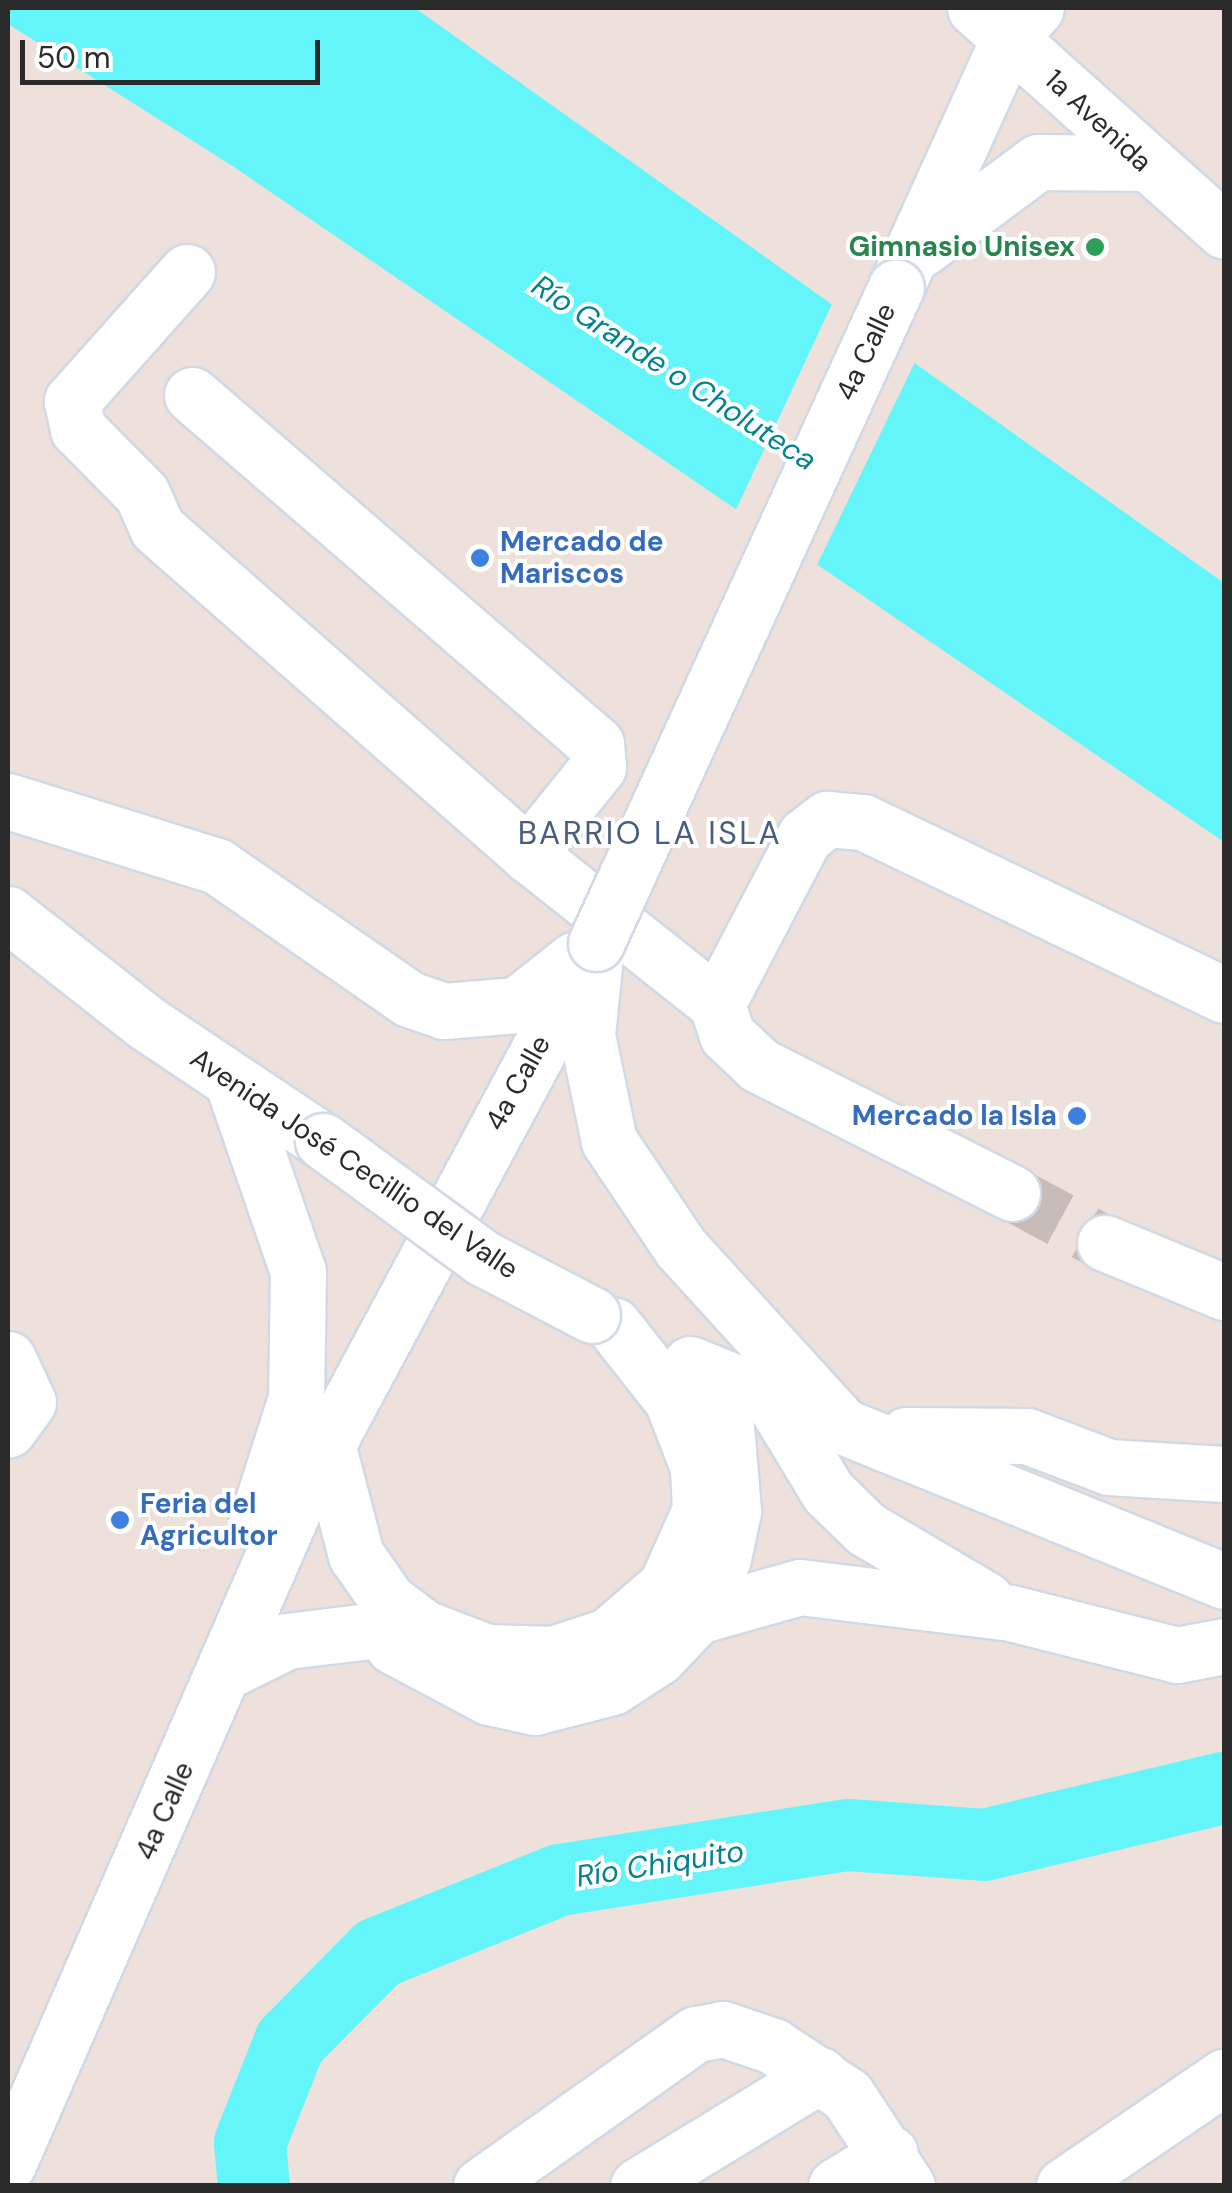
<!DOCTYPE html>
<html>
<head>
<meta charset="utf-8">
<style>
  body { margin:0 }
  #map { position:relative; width:1232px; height:2193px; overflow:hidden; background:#eee1db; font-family:"DM Sans",sans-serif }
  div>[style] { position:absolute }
  .water>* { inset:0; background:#64f5fa }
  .pier>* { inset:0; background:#eee1db }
  .river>* { height:72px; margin:-36px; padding:0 36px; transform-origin:36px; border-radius:36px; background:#64f5fa }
  .minor-tunnel>* { height:55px; margin-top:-27.5px; transform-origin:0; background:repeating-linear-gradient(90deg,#c7bcb8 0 55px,transparent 0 83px) }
  .roads { filter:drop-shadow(2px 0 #d0d9e5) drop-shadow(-2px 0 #d0d9e5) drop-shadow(0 2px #d0d9e5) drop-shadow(0 -2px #d0d9e5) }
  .minor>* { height:55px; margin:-27.5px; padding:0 27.5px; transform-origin:27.5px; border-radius:27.5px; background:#fff }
  .bridges { filter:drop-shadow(2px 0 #d0d9e5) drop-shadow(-2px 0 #d0d9e5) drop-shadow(0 2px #d0d9e5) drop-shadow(0 -2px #d0d9e5) }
  .minor-bridge>* { height:55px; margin:-27.5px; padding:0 27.5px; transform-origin:27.5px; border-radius:27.5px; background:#fff }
  .dots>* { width:28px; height:28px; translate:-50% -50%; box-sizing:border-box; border:5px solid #fff; border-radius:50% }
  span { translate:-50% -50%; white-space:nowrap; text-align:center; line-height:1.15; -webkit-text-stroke:8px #fff; paint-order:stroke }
  .street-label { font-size:28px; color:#2a2a2a }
  .leisure-label { font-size:28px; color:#27864d; font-weight:700 }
  .right { translate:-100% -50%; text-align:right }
  .shop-label { font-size:28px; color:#366cbe; font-weight:700 }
  .left { translate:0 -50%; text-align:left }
  .water-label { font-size:30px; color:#038291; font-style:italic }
  .quarter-label { font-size:32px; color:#465e7f; letter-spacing:2.5px }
  .frame { position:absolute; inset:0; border:10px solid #2a2a2a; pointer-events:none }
  .scale { position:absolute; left:20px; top:40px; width:300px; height:45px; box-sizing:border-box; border:5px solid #2a2a2a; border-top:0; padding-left:12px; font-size:30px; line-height:35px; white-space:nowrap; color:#2a2a2a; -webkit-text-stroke:8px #fff; paint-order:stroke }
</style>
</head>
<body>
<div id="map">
  <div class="water">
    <i style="clip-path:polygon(8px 8px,415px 8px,1224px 583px,1224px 842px,234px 167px,8px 24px)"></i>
  </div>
  <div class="pier">
    <i style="clip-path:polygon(833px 302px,916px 360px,815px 569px,734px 514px)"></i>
  </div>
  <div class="river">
    <i style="left:254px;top:2186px;width:43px;rotate:-95.3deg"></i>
    <i style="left:250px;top:2143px;width:109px;rotate:-68.4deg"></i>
    <i style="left:290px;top:2042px;width:125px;rotate:-45.3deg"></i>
    <i style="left:378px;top:1953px;width:196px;rotate:-21.9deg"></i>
    <i style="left:560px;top:1880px;width:291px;rotate:-8.9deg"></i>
    <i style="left:848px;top:1835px;width:136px;rotate:4.2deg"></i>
    <i style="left:984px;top:1845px;width:247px;rotate:-13.4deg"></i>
  </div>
  <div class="minor-tunnel">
    <i style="left:1012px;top:1193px;width:106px;rotate:28.3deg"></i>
  </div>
  <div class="roads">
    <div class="minor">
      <i style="left:975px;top:8px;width:334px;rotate:41.8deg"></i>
      <i style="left:921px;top:249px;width:146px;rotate:-36.6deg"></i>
      <i style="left:1038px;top:162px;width:105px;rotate:0.5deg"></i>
      <i style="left:187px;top:272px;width:173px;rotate:131.7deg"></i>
      <i style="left:72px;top:401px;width:29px;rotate:78deg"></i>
      <i style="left:78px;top:429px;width:91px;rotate:45.4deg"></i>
      <i style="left:142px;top:494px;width:37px;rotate:66deg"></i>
      <i style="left:157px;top:528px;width:494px;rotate:41.3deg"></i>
      <i style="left:528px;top:854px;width:241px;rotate:38.4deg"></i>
      <i style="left:896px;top:287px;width:273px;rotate:-65.6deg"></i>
      <i style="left:1009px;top:38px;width:40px;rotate:-48deg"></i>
      <i style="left:192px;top:395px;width:534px;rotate:40.82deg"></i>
      <i style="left:596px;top:744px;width:23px;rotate:85deg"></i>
      <i style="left:598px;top:767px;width:112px;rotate:128.8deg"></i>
      <i style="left:8px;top:801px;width:219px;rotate:17.3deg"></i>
      <i style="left:217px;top:866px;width:234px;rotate:34.7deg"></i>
      <i style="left:409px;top:999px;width:37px;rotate:19deg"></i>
      <i style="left:444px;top:1011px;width:73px;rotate:-4.7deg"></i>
      <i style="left:517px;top:1005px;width:73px;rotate:-38.3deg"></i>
      <i style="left:8px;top:914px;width:174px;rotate:38.2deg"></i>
      <i style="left:145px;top:1022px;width:214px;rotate:33.8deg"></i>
      <i style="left:594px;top:966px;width:69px;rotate:95.8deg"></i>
      <i style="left:587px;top:1035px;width:108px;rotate:78.3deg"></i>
      <i style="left:609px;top:1141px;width:129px;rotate:56.1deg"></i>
      <i style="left:681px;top:1248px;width:236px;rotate:47.7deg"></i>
      <i style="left:233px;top:1083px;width:200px;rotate:71deg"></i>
      <i style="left:298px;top:1272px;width:126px;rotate:90.9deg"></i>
      <i style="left:296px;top:1398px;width:131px;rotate:107.7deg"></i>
      <i style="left:1012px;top:1193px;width:284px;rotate:-153.2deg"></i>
      <i style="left:759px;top:1065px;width:44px;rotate:-136.8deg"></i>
      <i style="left:727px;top:1035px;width:33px;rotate:-108deg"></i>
      <i style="left:717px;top:1004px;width:190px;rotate:-62.4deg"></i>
      <i style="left:805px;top:836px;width:28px;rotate:-38deg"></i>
      <i style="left:827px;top:819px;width:36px;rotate:5deg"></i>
      <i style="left:863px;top:822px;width:400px;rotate:25.6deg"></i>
      <i style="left:1105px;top:1243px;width:129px;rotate:22.4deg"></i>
      <i style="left:8px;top:1359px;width:47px;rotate:65.1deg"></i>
      <i style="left:28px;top:1402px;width:34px;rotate:126deg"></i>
      <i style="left:690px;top:1364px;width:576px;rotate:22.12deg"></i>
      <i style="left:770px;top:1396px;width:112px;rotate:58.9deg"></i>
      <i style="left:828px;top:1492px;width:53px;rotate:44.2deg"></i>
      <i style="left:866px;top:1529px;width:139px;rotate:30.6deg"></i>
      <i style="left:906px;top:1435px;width:121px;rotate:0.5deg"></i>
      <i style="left:1027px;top:1436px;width:88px;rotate:20.7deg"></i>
      <i style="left:1109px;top:1467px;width:115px;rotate:3.5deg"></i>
      <i style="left:327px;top:1444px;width:115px;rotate:75.4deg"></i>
      <i style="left:356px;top:1555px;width:56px;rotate:55.2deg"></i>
      <i style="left:388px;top:1601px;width:45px;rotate:36.9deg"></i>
      <i style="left:424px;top:1628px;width:67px;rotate:20.9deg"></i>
      <i style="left:487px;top:1652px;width:66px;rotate:1.7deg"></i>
      <i style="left:553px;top:1654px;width:58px;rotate:-18.1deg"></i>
      <i style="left:608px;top:1636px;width:77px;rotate:-40.8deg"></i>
      <i style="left:666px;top:1586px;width:83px;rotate:-65.9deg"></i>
      <i style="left:700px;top:1510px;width:43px;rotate:-92.7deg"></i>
      <i style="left:698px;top:1467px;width:72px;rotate:-111.2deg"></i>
      <i style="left:672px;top:1400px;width:95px;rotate:-128.2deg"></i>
      <i style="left:697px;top:1616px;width:107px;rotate:-15.7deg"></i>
      <i style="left:800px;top:1587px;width:213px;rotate:7deg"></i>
      <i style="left:1011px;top:1613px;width:171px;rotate:14.2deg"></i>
      <i style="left:1177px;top:1655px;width:48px;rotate:-10.8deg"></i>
      <i style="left:393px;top:1646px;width:109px;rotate:28deg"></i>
      <i style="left:489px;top:1697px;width:47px;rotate:12.3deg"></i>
      <i style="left:535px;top:1707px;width:80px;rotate:-14.6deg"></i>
      <i style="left:612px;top:1687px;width:55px;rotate:-33.1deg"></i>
      <i style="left:658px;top:1657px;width:57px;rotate:-46.4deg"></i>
      <i style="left:697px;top:1616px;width:64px;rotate:-65.9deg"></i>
      <i style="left:723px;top:1558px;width:48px;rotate:-78deg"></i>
      <i style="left:733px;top:1511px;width:133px;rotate:-94.7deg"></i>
      <i style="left:226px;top:1671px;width:68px;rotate:-26.2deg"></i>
      <i style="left:287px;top:1641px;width:84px;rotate:-6.9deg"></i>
      <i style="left:8px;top:2164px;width:725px;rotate:-66.44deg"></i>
      <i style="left:298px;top:1499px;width:631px;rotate:-61.81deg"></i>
      <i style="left:481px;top:2186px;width:263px;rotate:-35.3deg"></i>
      <i style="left:696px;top:2034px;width:27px;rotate:-10deg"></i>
      <i style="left:723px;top:2029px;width:53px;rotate:18.8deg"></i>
      <i style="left:773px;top:2046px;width:89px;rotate:33.5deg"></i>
      <i style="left:847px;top:2095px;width:109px;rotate:56.6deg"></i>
      <i style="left:638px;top:2186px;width:213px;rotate:-31.4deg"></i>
      <i style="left:836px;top:2186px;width:63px;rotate:-31.4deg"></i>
      <i style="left:1064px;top:2186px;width:194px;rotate:-34.3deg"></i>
    </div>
  </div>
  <div class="bridges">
    <div class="minor-bridge">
      <i style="left:596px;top:943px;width:721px;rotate:-65.42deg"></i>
      <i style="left:323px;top:1141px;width:198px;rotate:36.2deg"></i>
      <i style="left:483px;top:1258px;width:123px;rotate:27.6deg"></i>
    </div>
  </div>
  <div class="dots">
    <i style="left:1095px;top:247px;background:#2e9e5b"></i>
    <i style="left:480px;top:558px;background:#3f7fe0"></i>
    <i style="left:1077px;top:1116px;background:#3f7fe0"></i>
    <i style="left:120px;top:1520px;background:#3f7fe0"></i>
  </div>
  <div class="street-label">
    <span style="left:1098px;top:121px;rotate:43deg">1a Avenida</span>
    <span style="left:866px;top:352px;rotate:-65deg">4a Calle</span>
    <span style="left:518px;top:1083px;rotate:-61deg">4a Calle</span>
    <span style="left:354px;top:1164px;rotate:34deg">Avenida José Cecillio del Valle</span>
    <span style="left:165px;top:1811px;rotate:-66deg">4a Calle</span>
  </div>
  <div class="leisure-label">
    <span class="right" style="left:1075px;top:247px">Gimnasio Unisex</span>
  </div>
  <div class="shop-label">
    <span class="left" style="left:500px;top:558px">Mercado de<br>Mariscos</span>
    <span class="right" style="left:1057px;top:1116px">Mercado la Isla</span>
    <span class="left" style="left:140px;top:1520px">Feria del<br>Agricultor</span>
  </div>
  <div class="water-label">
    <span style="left:674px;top:373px;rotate:33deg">Río Grande o Choluteca</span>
    <span style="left:660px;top:1864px;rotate:-9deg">Río Chiquito</span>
  </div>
  <div class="quarter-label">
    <span style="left:650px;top:833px">BARRIO LA ISLA</span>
  </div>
  <div class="frame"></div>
  <div class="scale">50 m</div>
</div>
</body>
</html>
